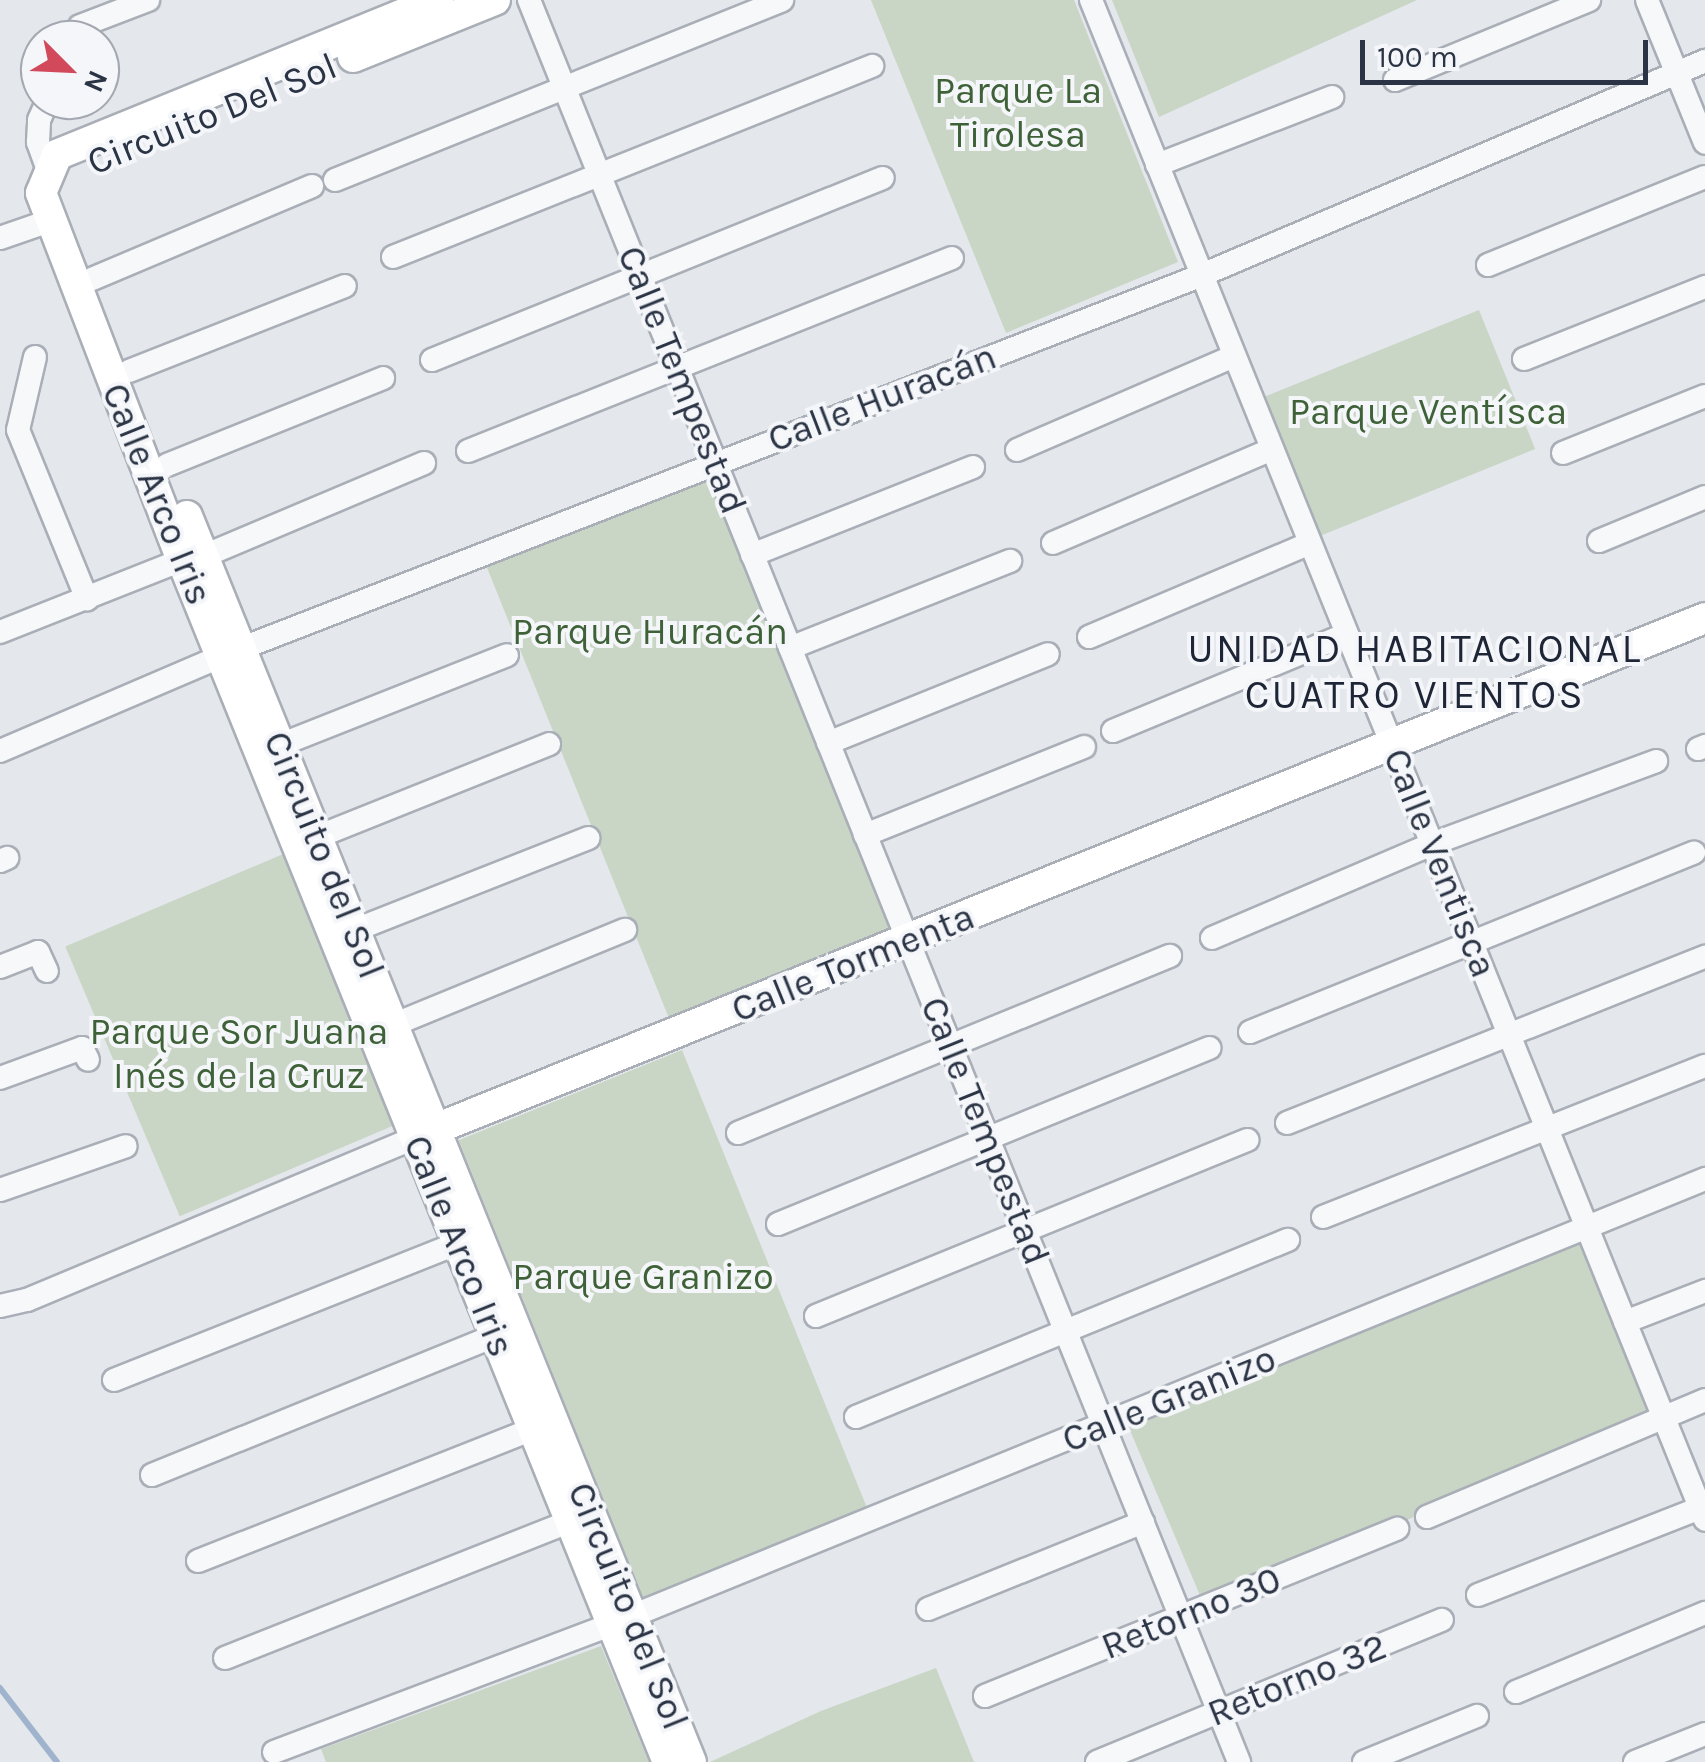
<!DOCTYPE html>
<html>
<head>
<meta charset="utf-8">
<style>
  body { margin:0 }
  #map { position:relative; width:1705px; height:1762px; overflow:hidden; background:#e4e7ec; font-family:Karla,sans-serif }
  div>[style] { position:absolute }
  .green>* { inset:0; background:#c9d6c5; transform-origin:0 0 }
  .stream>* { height:6px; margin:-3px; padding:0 3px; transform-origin:3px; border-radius:3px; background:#9fb4cc }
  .roads { filter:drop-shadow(2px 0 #a9aeb7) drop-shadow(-2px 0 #a9aeb7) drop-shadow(0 2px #a9aeb7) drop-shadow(0 -2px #a9aeb7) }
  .street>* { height:22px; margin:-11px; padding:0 11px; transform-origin:11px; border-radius:11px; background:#f7f8fa }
  .secondary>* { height:30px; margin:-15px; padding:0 15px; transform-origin:15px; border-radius:15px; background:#fff }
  span { translate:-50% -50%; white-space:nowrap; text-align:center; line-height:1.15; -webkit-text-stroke:8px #f4f6f9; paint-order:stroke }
  .park-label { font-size:38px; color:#3f6138 }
  .street-label { font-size:38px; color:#2b3445 }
  .neighbourhood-label { font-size:40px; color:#1d2536; letter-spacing:2.5px }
  .north { position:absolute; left:20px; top:20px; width:100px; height:100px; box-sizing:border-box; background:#f4f6f9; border:2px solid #a4a8b1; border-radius:50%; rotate:114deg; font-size:28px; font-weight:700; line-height:40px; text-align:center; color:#2b3445 }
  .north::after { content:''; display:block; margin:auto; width:35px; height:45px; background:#d1495b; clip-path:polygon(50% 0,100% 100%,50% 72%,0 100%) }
  .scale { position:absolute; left:1360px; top:40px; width:288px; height:45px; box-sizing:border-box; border:5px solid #2b3445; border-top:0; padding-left:12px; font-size:30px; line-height:35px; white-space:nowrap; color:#2b3445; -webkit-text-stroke:8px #f4f6f9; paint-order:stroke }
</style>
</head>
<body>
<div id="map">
  <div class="green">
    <i style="clip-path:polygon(871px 0,1074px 0,1178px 262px,1006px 333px)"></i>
    <i style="clip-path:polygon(1112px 0,1417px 0,1159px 117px)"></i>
    <i style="left:1479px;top:310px;width:150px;height:233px;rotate:68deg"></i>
    <i style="left:715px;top:462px;width:518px;height:251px;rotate:68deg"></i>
    <i style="left:288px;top:852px;width:293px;height:242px;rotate:67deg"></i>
    <i style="left:682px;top:1050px;width:497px;height:241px;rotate:68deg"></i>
    <i style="left:1582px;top:1236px;width:193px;height:492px;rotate:67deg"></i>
    <i style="clip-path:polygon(601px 1646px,649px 1762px,326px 1762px,321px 1749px)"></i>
    <i style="clip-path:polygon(936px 1668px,974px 1762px,710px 1762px,821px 1711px)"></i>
  </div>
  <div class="stream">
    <i style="left:0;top:1688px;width:93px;rotate:52.4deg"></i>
  </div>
  <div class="roads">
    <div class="street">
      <i style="left:529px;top:0;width:1900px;rotate:68.05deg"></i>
      <i style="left:1091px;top:0;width:1639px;rotate:68deg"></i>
      <i style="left:1647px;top:0;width:154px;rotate:67.9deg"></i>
      <i style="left:80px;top:26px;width:73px;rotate:-20.9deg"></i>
      <i style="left:1395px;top:80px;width:210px;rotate:-22.4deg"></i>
      <i style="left:1157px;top:165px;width:188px;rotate:-21.2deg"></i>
      <i style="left:48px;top:170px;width:30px;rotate:-110deg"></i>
      <i style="left:38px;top:142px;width:22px;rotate:-87deg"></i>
      <i style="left:39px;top:120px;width:22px;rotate:-66deg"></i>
      <i style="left:335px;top:180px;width:482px;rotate:-21.9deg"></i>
      <i style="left:0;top:238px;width:52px;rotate:-19.1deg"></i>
      <i style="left:393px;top:257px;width:516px;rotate:-21.74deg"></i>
      <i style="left:1488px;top:265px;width:234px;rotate:-22.1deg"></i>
      <i style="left:92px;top:279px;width:239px;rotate:-22.9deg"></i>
      <i style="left:35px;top:357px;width:75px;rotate:103.1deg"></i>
      <i style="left:18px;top:430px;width:183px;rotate:67.8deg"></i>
      <i style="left:1524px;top:359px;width:195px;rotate:-21.7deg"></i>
      <i style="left:432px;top:360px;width:486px;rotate:-22deg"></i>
      <i style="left:129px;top:371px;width:232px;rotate:-21.5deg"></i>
      <i style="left:1017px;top:450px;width:236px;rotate:-23.4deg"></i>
      <i style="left:468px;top:451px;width:521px;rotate:-21.74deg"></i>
      <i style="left:1563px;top:453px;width:153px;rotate:-21.9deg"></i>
      <i style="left:167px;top:465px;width:233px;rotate:-21.9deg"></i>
      <i style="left:1599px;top:541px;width:115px;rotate:-22.5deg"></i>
      <i style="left:1053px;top:543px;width:238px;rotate:-23.2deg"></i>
      <i style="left:752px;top:555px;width:238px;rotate:-21.7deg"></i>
      <i style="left:204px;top:556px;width:239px;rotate:-22.9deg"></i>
      <i style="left:0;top:632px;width:196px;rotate:-21.6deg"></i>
      <i style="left:1089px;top:637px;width:240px;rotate:-23deg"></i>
      <i style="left:790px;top:648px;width:237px;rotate:-21.6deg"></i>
      <i style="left:1113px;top:731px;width:253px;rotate:-22.5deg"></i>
      <i style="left:828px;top:743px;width:237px;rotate:-22deg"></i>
      <i style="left:280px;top:745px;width:244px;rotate:-21.6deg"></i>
      <i style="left:1698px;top:749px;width:8px;rotate:-23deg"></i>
      <i style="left:0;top:751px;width:241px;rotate:-23.2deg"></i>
      <i style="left:222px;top:656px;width:1051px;rotate:-21.24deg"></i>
      <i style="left:1202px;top:275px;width:547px;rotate:-23.05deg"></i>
      <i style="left:865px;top:835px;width:236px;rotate:-21.9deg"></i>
      <i style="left:317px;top:837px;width:250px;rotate:-21.8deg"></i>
      <i style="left:0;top:861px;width:8px;rotate:-23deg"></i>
      <i style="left:355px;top:930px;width:251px;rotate:-21.5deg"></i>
      <i style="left:1212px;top:938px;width:239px;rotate:-23.1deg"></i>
      <i style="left:1432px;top:844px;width:239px;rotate:-20.3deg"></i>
      <i style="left:0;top:967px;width:41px;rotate:-21.5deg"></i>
      <i style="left:38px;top:952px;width:21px;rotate:65deg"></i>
      <i style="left:393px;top:1025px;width:251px;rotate:-22.3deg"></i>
      <i style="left:1250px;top:1032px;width:479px;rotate:-22deg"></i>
      <i style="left:0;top:1078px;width:87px;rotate:-20.1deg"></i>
      <i style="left:82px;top:1048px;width:13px;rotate:63deg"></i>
      <i style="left:1287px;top:1123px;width:450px;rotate:-21.7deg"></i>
      <i style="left:738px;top:1133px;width:467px;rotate:-22.3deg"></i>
      <i style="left:0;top:1190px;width:133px;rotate:-19.2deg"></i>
      <i style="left:1323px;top:1217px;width:411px;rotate:-21.6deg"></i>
      <i style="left:778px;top:1224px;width:466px;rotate:-22.2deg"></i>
      <i style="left:0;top:1306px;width:28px;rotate:-13deg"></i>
      <i style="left:27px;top:1300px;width:422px;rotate:-22.7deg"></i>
      <i style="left:816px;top:1316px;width:466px;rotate:-22.2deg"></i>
      <i style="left:1625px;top:1322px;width:86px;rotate:-21.2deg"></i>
      <i style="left:114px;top:1380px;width:370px;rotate:-21.7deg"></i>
      <i style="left:856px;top:1417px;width:467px;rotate:-22.3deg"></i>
      <i style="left:152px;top:1475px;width:370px;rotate:-22.1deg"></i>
      <i style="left:1427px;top:1517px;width:302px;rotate:-22.8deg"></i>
      <i style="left:198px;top:1561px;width:360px;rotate:-21.5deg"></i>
      <i style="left:1478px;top:1595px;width:244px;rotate:-21.4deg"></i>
      <i style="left:928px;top:1609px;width:232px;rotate:-22deg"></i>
      <i style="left:632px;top:1616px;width:1159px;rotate:-22.16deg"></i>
      <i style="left:225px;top:1658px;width:372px;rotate:-21.6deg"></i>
      <i style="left:1516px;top:1692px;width:205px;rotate:-22.7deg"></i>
      <i style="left:985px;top:1696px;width:445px;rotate:-22.1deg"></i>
      <i style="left:274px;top:1752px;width:361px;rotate:-20.7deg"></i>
      <i style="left:1097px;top:1762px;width:373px;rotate:-22.4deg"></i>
      <i style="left:1364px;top:1762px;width:122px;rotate:-22.2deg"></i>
      <i style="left:1635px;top:1762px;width:75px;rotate:-21.8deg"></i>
    </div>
    <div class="secondary">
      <i style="left:438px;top:0;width:411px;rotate:157.9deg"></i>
      <i style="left:57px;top:155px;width:41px;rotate:112.8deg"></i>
      <i style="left:41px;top:193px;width:393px;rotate:69deg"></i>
      <i style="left:182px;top:560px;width:1297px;rotate:67.99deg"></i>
      <i style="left:353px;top:57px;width:153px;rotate:-21.9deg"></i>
      <i style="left:187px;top:516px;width:1344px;rotate:67.98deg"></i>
      <i style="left:418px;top:1136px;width:1387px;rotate:-21.92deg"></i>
    </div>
  </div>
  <div class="park-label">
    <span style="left:1018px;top:113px">Parque La<br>Tirolesa</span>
    <span style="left:1428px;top:412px">Parque Ventísca</span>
    <span style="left:650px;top:632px">Parque Huracán</span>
    <span style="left:239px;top:1054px">Parque Sor Juana<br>Inés de la Cruz</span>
    <span style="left:643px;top:1277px">Parque Granizo</span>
  </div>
  <div class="street-label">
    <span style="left:212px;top:114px;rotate:-22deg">Circuito Del Sol</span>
    <span style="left:682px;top:380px;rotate:68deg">Calle Tempestad</span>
    <span style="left:882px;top:398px;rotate:-21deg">Calle Huracán</span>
    <span style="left:157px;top:494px;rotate:68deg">Calle Arco Iris</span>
    <span style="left:324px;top:855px;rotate:68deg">Circuito del Sol</span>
    <span style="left:1440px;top:863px;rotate:68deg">Calle Ventisca</span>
    <span style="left:853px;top:963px;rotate:-22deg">Calle Tormenta</span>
    <span style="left:985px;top:1131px;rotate:68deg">Calle Tempestad</span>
    <span style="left:459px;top:1246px;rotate:68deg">Calle Arco Iris</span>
    <span style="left:1169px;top:1399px;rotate:-22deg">Calle Granizo</span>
    <span style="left:628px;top:1606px;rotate:68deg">Circuito del Sol</span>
    <span style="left:1191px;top:1613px;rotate:-22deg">Retorno 30</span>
    <span style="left:1297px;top:1680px;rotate:-22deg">Retorno 32</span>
  </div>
  <div class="neighbourhood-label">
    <span style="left:1415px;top:672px">UNIDAD HABITACIONAL<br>CUATRO VIENTOS</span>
  </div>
  <div class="north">N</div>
  <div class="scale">100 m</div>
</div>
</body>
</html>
